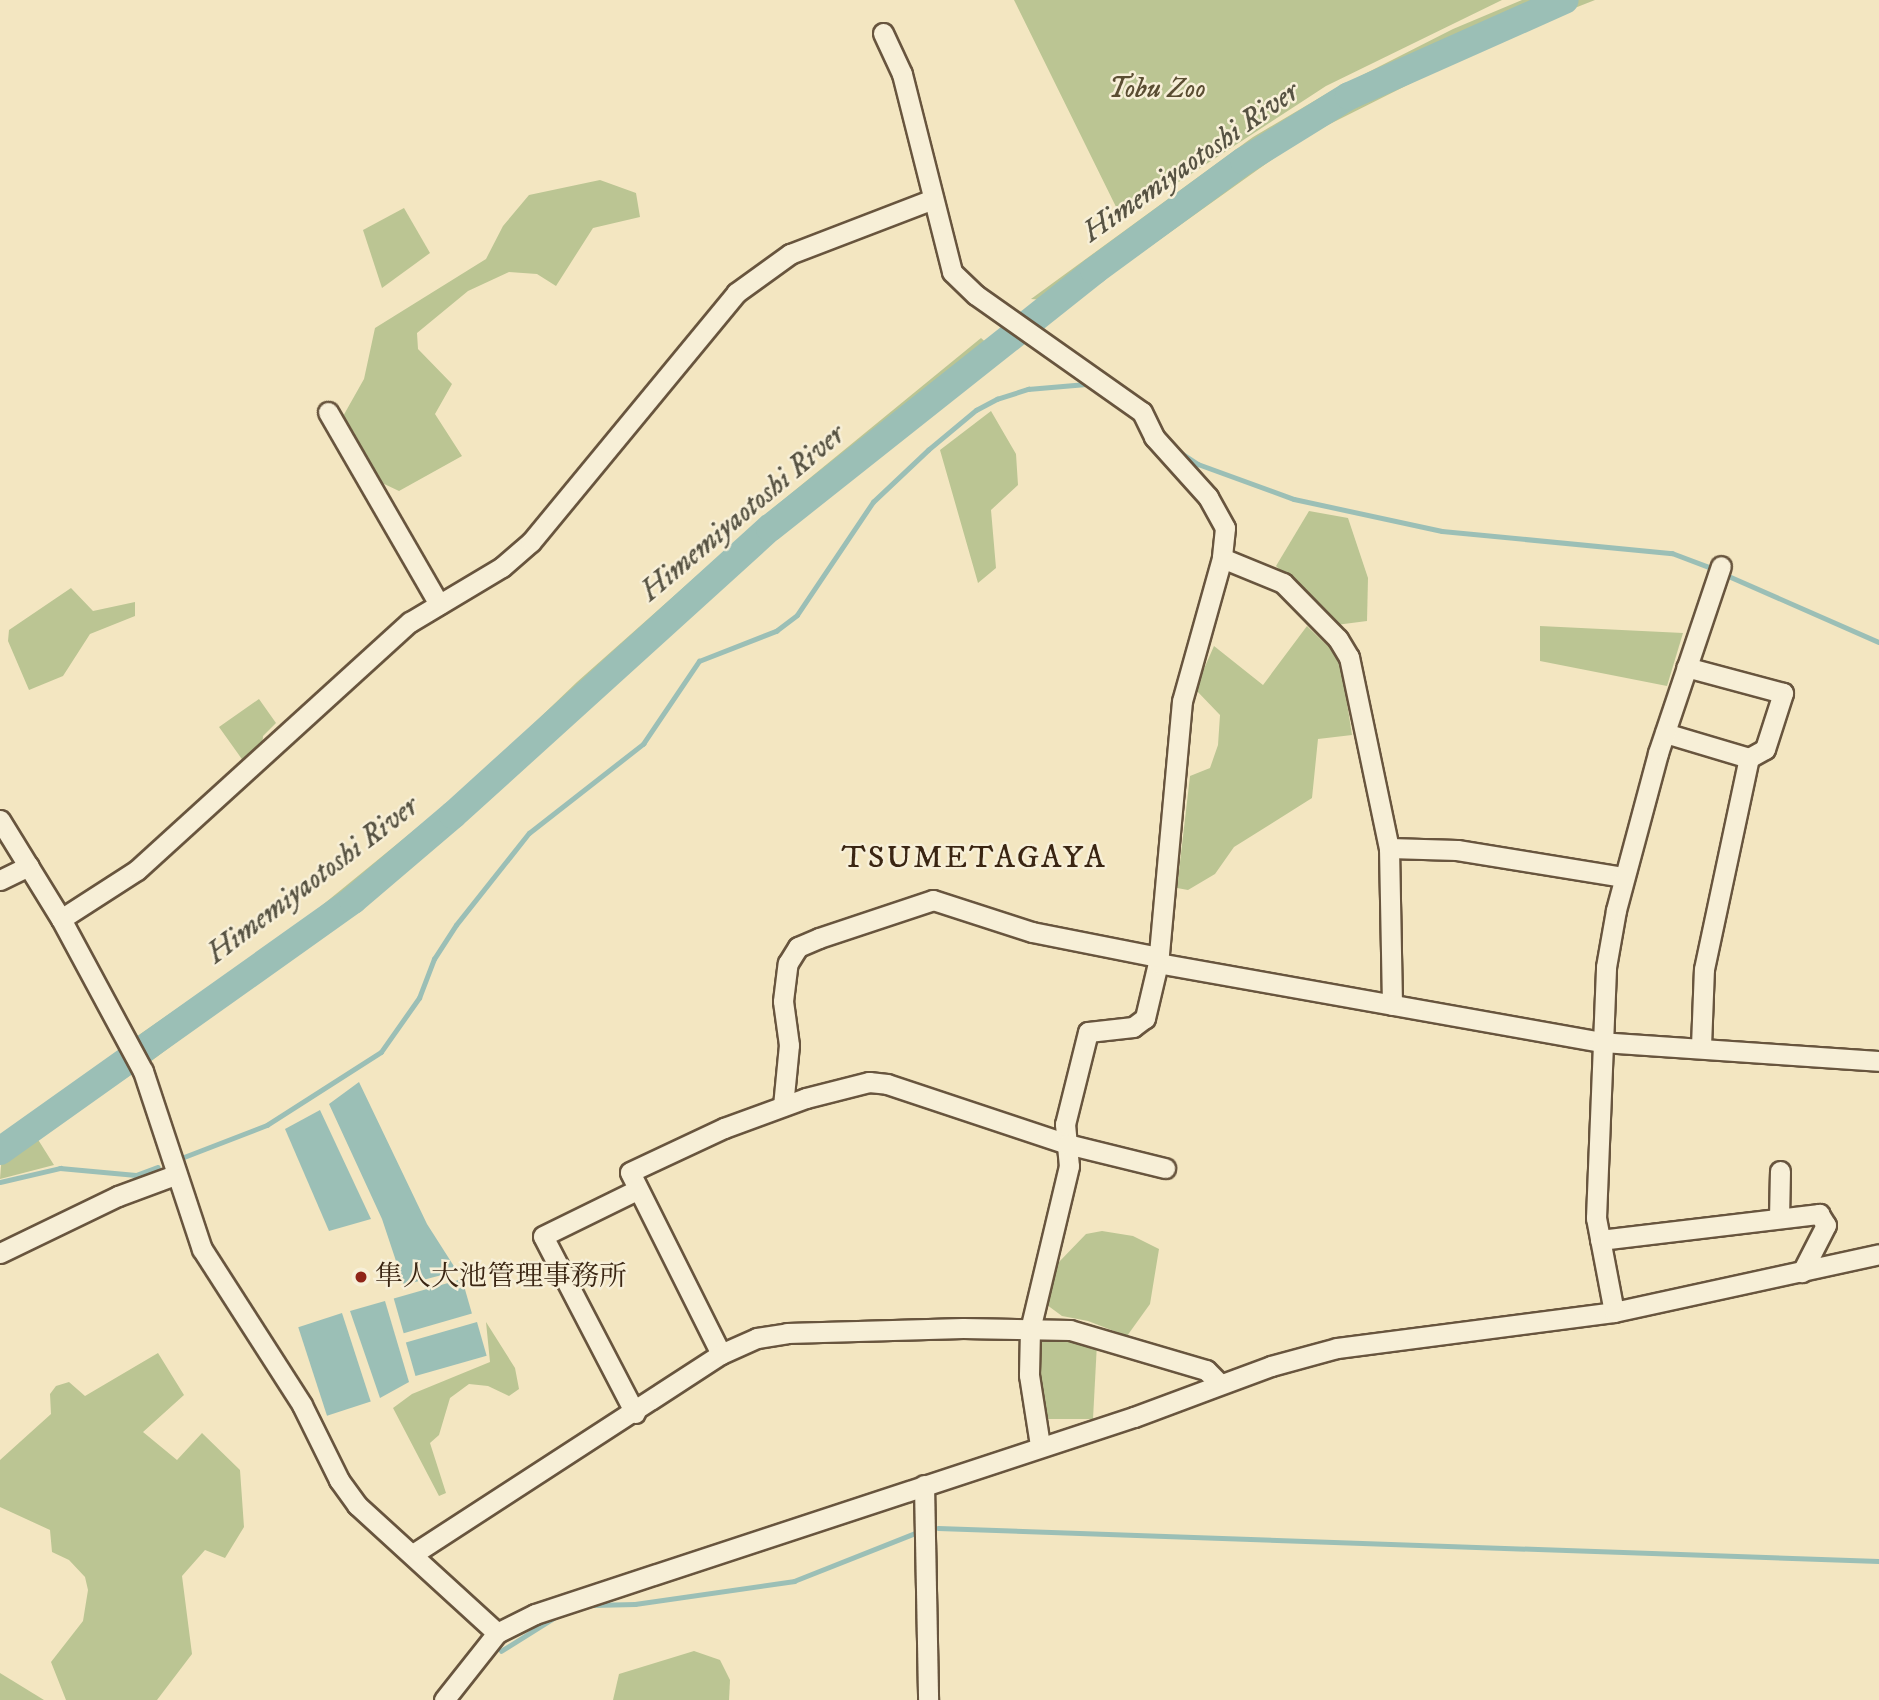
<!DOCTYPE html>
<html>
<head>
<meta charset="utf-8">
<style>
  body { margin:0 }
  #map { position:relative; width:1879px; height:1700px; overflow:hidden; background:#f3e6c1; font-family:"IM FELL DW Pica","Noto Serif JP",serif }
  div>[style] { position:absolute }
  .green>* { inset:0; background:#bbc593 }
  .water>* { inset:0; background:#9bbfb6; transform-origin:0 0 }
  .stream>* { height:4.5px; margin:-2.25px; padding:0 2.25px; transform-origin:2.25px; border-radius:2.25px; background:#9bbfb6 }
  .river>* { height:28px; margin:-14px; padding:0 14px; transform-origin:14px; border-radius:14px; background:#9bbfb6 }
  .roads { filter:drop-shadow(2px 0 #68553e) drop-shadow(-2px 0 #68553e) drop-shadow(0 2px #68553e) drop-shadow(0 -2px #68553e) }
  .minor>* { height:19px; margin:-9.5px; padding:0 9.5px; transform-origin:9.5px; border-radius:9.5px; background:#f7efd7 }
  .dots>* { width:19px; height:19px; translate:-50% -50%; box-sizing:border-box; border:4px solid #f7efd7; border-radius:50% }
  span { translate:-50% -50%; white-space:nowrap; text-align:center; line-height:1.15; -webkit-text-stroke:5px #f7efd7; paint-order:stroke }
  .park-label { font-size:28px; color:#5a4d32; font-style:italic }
  .poi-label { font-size:28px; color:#3a2512 }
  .left { translate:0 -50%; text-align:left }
  .water-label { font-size:30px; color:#575343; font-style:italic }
  .quarter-label { font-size:32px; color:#3a2512; letter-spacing:2px }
</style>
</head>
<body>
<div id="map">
  <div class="green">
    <i style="clip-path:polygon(1014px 0,1502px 0,1326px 86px,1122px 219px)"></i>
    <i style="clip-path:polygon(1522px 0,1550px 0,1355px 87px,1245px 154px,1045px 300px,1031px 299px,1253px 137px,1331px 91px,1453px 29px)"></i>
    <i style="clip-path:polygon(1574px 0,1595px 0,1509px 34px,1302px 138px,1060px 311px,1054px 304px,1244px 165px,1345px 103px,1470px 41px)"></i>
    <i style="clip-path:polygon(600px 180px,636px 193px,640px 217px,593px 228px,556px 286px,537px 274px,509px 272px,468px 291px,417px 333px,418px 349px,452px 384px,435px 414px,462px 456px,399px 491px,380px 482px,342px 418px,364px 379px,375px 328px,486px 259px,503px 226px,529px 195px)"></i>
    <i style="clip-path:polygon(404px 208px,430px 253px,382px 288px,363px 230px)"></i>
    <i style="clip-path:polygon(1016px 333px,1023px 339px,766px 545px,442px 842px,150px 1062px,146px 1055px,389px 876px,473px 805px,755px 545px)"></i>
    <i style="clip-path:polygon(981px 338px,990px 346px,703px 581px,432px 830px,351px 897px,141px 1046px,136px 1037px,298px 925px,473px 782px,577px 682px,772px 509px)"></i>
    <i style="clip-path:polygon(991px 411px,1016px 454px,1018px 485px,991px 510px,996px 568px,978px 583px,940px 450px)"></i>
    <i style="clip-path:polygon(1309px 511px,1348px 518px,1368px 578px,1367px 621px,1336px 625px,1276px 566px)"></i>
    <i style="clip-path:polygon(71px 588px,93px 611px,135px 602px,135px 616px,90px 634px,63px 676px,29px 690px,8px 641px,9px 630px)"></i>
    <i style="clip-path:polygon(1307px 626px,1340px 658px,1352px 735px,1318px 739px,1312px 798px,1234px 847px,1215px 874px,1188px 890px,1177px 888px,1190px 776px,1210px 768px,1218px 745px,1220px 715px,1195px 689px,1214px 646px,1263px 685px)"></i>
    <i style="clip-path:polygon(1540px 626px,1683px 633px,1667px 686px,1540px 661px)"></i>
    <i style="clip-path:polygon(259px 699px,276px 723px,263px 736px,262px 748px,244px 762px,219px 727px)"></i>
    <i style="clip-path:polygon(123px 1048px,127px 1055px,0 1143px,0 1135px)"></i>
    <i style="clip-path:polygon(131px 1064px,135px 1072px,37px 1138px,54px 1165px,0 1179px,2px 1153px)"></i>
    <i style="clip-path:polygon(1102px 1231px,1133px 1236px,1159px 1249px,1150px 1304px,1127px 1336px,1088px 1321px,1062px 1316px,1043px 1302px,1058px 1263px,1086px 1234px)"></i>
    <i style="clip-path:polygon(486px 1322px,515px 1368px,519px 1389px,509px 1396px,488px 1386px,469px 1384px,450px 1398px,439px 1435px,430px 1443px,446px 1493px,439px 1496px,393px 1408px,412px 1394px,490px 1362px)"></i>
    <i style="clip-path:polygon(1041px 1334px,1097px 1343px,1093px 1419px,1042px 1419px,1035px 1340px)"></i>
    <i style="clip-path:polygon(158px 1353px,184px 1395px,143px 1432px,177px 1460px,202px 1433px,240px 1470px,244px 1527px,225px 1558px,205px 1550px,182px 1576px,192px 1654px,157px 1700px,66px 1700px,51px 1662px,83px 1621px,88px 1590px,85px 1577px,69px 1560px,52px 1552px,50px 1530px,0 1507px,0 1460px,51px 1414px,50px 1394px,56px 1386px,69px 1382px,85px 1396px)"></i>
    <i style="clip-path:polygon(694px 1651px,720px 1660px,730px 1680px,729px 1700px,613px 1700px,619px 1674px)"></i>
    <i style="clip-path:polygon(0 1673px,44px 1700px,0 1700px)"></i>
  </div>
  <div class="water">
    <i style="clip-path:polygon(359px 1082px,427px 1224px,457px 1271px,404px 1285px,382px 1219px,329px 1104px)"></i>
    <i style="clip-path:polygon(320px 1110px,371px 1219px,329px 1231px,285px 1129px)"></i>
    <i style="left:462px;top:1279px;width:36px;height:71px;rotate:74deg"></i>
    <i style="clip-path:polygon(385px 1301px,409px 1382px,380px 1398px,350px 1311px)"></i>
    <i style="left:342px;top:1313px;width:93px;height:46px;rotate:72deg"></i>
    <i style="left:477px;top:1322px;width:35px;height:74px;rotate:74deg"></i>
  </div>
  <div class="stream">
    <i style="left:1178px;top:451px;width:24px;rotate:33deg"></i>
    <i style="left:1198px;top:464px;width:102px;rotate:20deg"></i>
    <i style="left:1294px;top:499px;width:151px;rotate:12.2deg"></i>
    <i style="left:1442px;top:531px;width:231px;rotate:5.5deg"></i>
    <i style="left:1672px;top:553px;width:43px;rotate:20.6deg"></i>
    <i style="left:1724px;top:574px;width:169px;rotate:23.7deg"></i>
    <i style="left:0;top:1138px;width:10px;rotate:45deg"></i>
    <i style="left:184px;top:1157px;width:89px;rotate:-21.1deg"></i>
    <i style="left:267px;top:1125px;width:135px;rotate:-32.6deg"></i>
    <i style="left:381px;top:1052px;width:66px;rotate:-54.9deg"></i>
    <i style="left:419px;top:998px;width:42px;rotate:-69deg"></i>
    <i style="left:434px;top:959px;width:40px;rotate:-57.1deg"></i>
    <i style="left:456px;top:925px;width:117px;rotate:-51.6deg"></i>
    <i style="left:529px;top:833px;width:145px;rotate:-38deg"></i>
    <i style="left:643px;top:744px;width:100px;rotate:-56deg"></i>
    <i style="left:699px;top:661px;width:83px;rotate:-21.3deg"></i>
    <i style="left:776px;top:631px;width:26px;rotate:-37deg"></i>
    <i style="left:797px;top:615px;width:136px;rotate:-56.1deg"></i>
    <i style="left:873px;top:502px;width:76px;rotate:-43.4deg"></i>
    <i style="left:928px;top:450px;width:62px;rotate:-39.8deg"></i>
    <i style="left:976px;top:410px;width:24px;rotate:-28deg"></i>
    <i style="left:997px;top:399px;width:33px;rotate:-18deg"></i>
    <i style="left:1028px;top:389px;width:58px;rotate:-4.9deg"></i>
    <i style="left:0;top:1182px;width:62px;rotate:-13.1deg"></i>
    <i style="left:60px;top:1168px;width:76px;rotate:5.3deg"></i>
    <i style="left:136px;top:1175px;width:23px;rotate:-20deg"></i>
    <i style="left:938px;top:1528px;width:942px;rotate:2.01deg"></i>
    <i style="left:592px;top:1605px;width:43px;rotate:-1.3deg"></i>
    <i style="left:635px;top:1604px;width:161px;rotate:-8.2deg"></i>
    <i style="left:794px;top:1581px;width:133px;rotate:-21.6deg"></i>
    <i style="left:501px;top:1651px;width:66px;rotate:-32deg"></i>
  </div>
  <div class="river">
    <i style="left:0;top:1151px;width:433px;rotate:-35.4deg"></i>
    <i style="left:353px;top:900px;width:131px;rotate:-40.4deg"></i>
    <i style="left:453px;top:815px;width:428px;rotate:-42.2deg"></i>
    <i style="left:770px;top:528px;width:414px;rotate:-38.4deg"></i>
    <i style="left:1094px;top:271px;width:186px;rotate:-36.3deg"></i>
    <i style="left:1244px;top:161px;width:123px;rotate:-31.8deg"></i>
    <i style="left:1349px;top:96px;width:236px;rotate:-24deg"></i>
  </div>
  <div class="roads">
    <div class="minor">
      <i style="left:883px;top:33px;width:45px;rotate:65.1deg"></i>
      <i style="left:902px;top:74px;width:204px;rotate:75.8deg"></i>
      <i style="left:952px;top:272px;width:33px;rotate:44deg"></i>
      <i style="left:976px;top:295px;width:203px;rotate:35.2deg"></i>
      <i style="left:1142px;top:412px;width:28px;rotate:64deg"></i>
      <i style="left:1154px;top:437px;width:81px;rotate:48deg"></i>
      <i style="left:1208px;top:497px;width:35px;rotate:61deg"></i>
      <i style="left:1225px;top:528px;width:30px;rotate:96deg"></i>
      <i style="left:1222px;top:558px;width:148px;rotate:105.6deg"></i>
      <i style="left:1182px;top:701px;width:263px;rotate:95.2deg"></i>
      <i style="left:1158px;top:963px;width:57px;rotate:103.3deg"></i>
      <i style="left:1145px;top:1018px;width:15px;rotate:143deg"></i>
      <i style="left:1133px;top:1027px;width:45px;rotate:173.7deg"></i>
      <i style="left:1088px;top:1032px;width:95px;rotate:104deg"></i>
      <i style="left:1065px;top:1124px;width:42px;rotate:84.6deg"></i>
      <i style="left:1069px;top:1166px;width:169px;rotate:103.4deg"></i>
      <i style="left:1030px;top:1330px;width:45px;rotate:91.3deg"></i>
      <i style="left:1029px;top:1375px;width:71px;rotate:81.1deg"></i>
      <i style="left:328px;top:412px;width:222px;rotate:60deg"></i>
      <i style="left:1222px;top:558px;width:66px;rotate:22.3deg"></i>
      <i style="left:1283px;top:583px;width:78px;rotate:45.5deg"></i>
      <i style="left:1338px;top:639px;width:21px;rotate:59deg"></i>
      <i style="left:1349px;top:657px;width:195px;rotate:78.2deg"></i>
      <i style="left:1389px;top:848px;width:157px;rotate:88.9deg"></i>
      <i style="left:1665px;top:733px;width:88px;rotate:16.6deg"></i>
      <i style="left:1749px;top:758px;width:18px;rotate:-29deg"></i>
      <i style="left:1765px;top:749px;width:59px;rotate:-72.2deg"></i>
      <i style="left:1783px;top:693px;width:100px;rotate:-165deg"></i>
      <i style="left:0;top:820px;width:116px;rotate:58.4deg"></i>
      <i style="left:61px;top:919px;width:173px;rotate:61.7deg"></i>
      <i style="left:143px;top:1071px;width:188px;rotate:71.7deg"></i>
      <i style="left:202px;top:1249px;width:185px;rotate:57.3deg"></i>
      <i style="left:302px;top:1405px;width:84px;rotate:63.7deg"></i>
      <i style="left:339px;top:1480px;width:31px;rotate:54deg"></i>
      <i style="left:357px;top:1505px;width:190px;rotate:42.4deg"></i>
      <i style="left:1389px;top:848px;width:68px;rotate:1.7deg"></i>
      <i style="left:1457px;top:850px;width:169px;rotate:9.2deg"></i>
      <i style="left:0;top:880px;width:32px;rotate:-26deg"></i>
      <i style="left:61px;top:919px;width:90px;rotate:-32.8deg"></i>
      <i style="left:137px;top:870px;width:369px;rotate:-42.3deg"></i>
      <i style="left:410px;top:622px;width:107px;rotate:-30.9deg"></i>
      <i style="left:502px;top:567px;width:38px;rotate:-41deg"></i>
      <i style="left:531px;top:542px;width:323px;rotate:-50.5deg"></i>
      <i style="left:736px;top:293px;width:67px;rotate:-35.8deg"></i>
      <i style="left:790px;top:254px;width:153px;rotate:-21deg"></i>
      <i style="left:1158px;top:963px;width:450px;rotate:10.1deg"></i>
      <i style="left:1601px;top:1042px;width:279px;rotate:3.9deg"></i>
      <i style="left:1701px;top:1046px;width:77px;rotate:-87.8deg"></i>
      <i style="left:1704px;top:969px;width:216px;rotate:-78deg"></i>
      <i style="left:783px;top:1106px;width:61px;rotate:-84.4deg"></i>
      <i style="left:789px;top:1045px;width:44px;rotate:-97.8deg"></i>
      <i style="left:783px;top:1001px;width:38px;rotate:-83deg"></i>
      <i style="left:788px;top:963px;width:19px;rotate:-58deg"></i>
      <i style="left:798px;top:947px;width:23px;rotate:-23deg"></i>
      <i style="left:819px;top:938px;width:120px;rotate:-18.4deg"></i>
      <i style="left:933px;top:900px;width:104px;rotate:17.9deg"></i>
      <i style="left:1032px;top:932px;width:128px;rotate:11.2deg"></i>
      <i style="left:1779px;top:1218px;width:47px;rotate:-88.8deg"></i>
      <i style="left:1600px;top:1240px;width:221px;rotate:-6.8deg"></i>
      <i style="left:1819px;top:1214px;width:13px;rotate:58deg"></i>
      <i style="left:1826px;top:1225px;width:53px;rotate:117.1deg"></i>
      <i style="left:0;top:1253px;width:131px;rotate:-25.8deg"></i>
      <i style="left:118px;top:1196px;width:61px;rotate:-20.2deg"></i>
      <i style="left:1614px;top:1312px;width:96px;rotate:-100.8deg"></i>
      <i style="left:1596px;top:1218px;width:251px;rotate:-87.7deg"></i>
      <i style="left:1606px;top:967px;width:58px;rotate:-80deg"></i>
      <i style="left:1616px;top:910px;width:163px;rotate:-75deg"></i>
      <i style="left:1658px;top:753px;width:197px;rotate:-71.4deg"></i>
      <i style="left:721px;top:1354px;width:203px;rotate:-116.6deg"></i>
      <i style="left:630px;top:1172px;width:104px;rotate:-25.1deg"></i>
      <i style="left:724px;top:1128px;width:87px;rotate:-20.1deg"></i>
      <i style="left:806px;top:1098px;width:65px;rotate:-14.3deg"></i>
      <i style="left:869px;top:1082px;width:18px;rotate:6deg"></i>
      <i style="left:887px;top:1084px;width:190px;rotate:18.4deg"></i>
      <i style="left:1067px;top:1144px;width:101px;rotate:13.8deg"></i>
      <i style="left:635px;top:1413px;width:199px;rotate:-117.5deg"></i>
      <i style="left:543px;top:1236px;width:105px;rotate:-26.1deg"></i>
      <i style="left:924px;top:1485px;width:215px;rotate:88.9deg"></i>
      <i style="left:413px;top:1554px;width:367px;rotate:-33deg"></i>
      <i style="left:721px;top:1354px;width:39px;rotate:-24deg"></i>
      <i style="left:757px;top:1338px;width:30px;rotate:-9deg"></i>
      <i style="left:787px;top:1333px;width:176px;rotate:-1.6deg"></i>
      <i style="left:963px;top:1328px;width:107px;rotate:1.1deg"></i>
      <i style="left:1070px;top:1330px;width:142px;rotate:16.4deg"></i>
      <i style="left:1206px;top:1370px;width:20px;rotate:45deg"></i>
      <i style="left:444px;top:1700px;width:85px;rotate:-51.7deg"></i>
      <i style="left:497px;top:1633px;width:42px;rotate:-26.6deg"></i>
      <i style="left:535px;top:1614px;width:631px;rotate:-18.21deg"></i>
      <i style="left:1134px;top:1417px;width:146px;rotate:-20.4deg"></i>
      <i style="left:1271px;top:1366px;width:68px;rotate:-15.3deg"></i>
      <i style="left:1337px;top:1348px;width:279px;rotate:-7.4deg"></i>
      <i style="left:1614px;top:1312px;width:271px;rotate:-12.3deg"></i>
    </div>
  </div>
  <div class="dots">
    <i style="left:361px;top:1277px;background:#8f2418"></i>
  </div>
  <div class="park-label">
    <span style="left:1157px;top:89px">Tobu Zoo</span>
  </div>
  <div class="poi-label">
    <span class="left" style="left:375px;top:1277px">隼人大池管理事務所</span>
  </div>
  <div class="water-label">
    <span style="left:1191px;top:163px;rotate:-35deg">Himemiyaotoshi River</span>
    <span style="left:743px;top:514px;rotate:-40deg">Himemiyaotoshi River</span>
    <span style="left:313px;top:881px;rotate:-37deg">Himemiyaotoshi River</span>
  </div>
  <div class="quarter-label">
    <span style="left:974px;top:858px">TSUMETAGAYA</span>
  </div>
</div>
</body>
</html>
